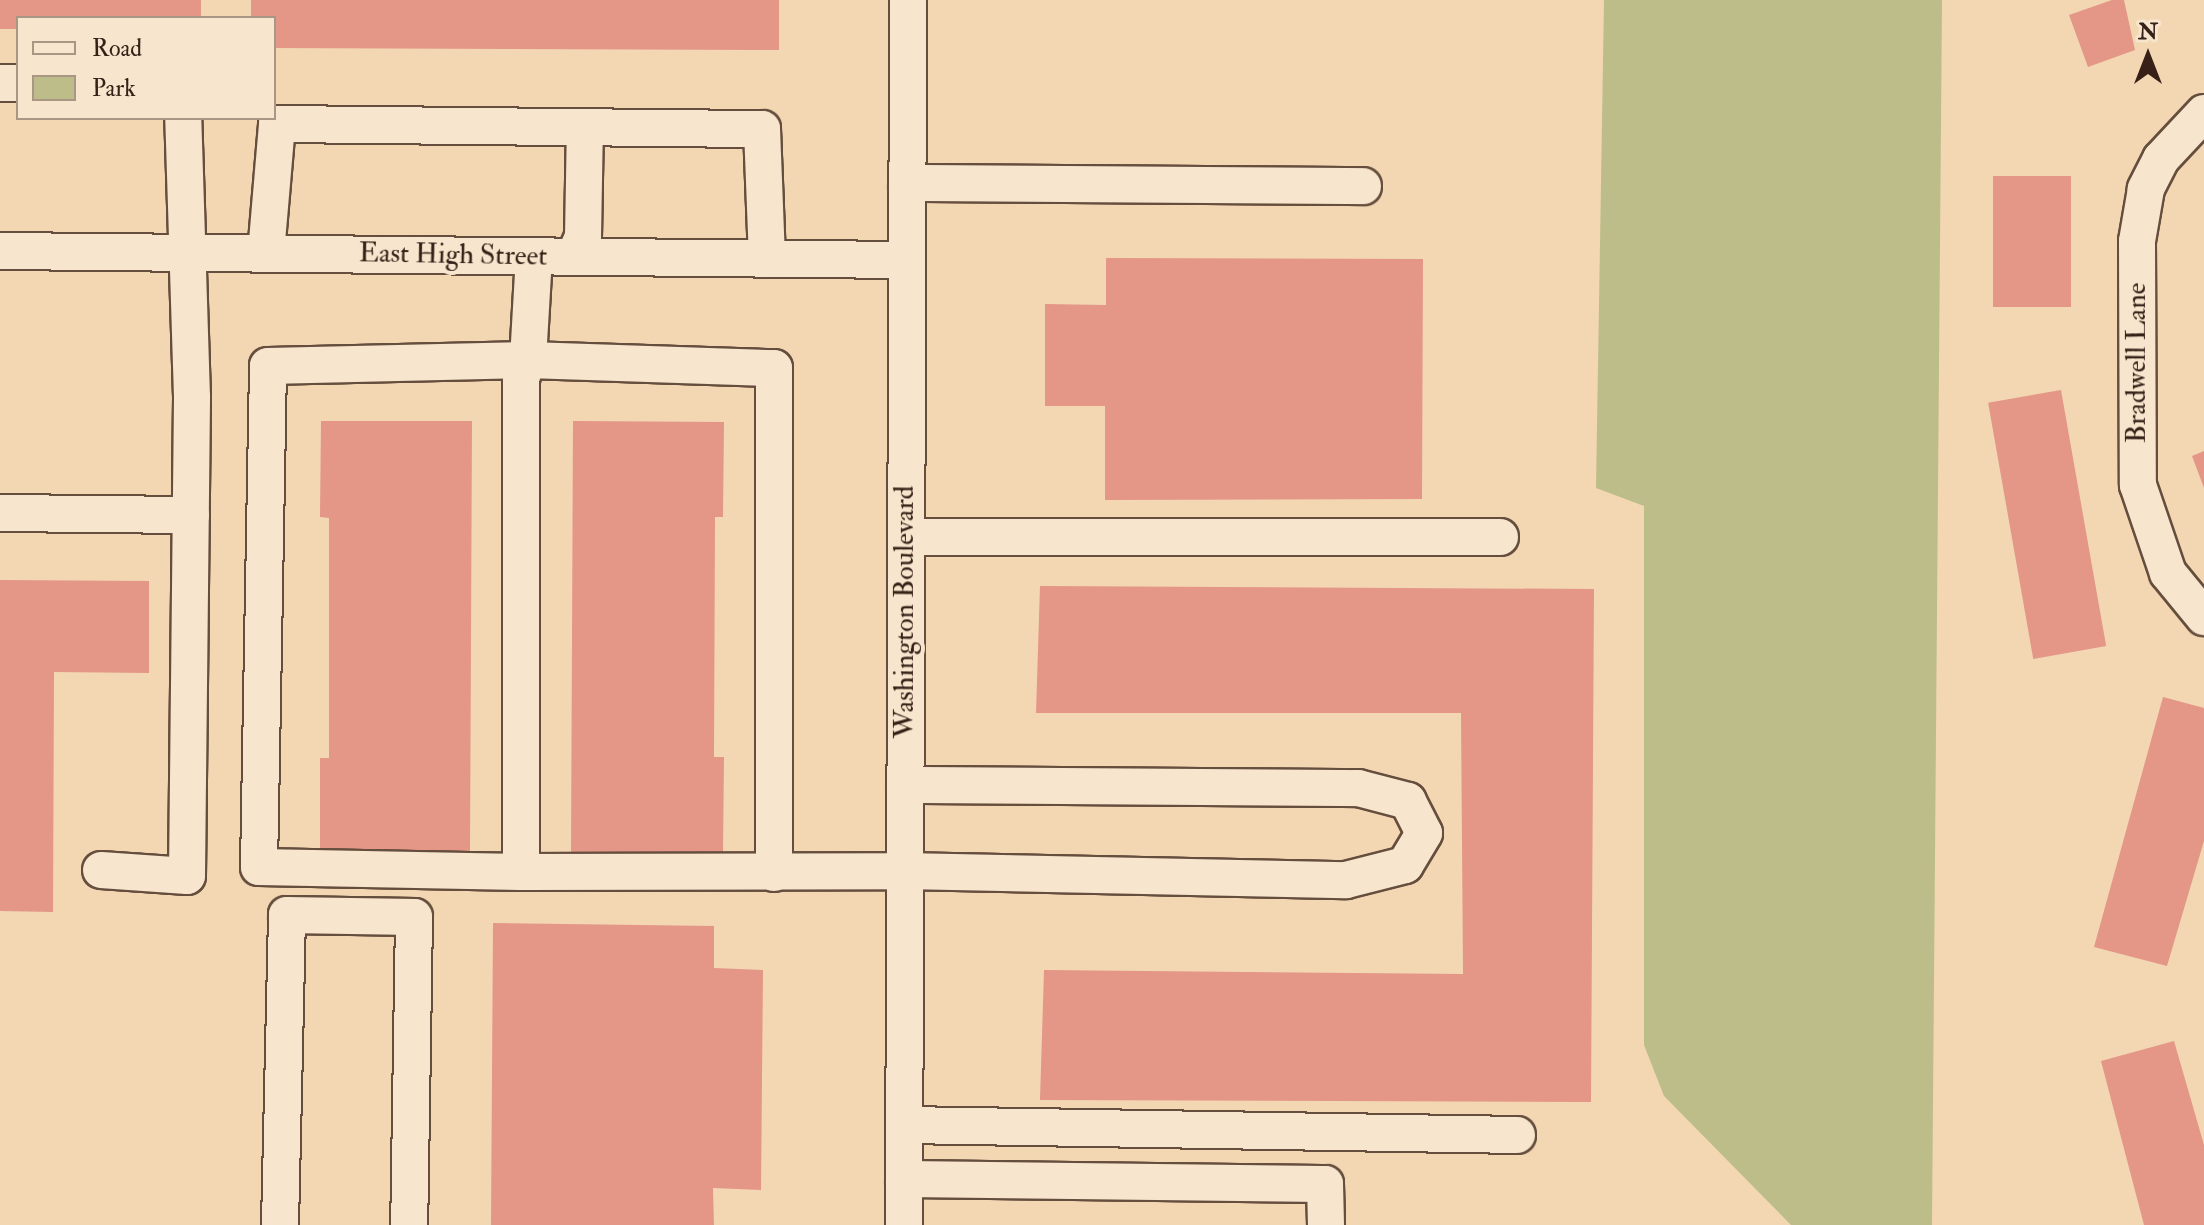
<!DOCTYPE html>
<html>
<head>
<meta charset="utf-8">
<style>
  body { margin:0 }
  #map { position:relative; width:2204px; height:1225px; overflow:hidden; background:#f2d7b2; font-family:"IM FELL Double Pica",serif }
  div>[style] { position:absolute }
  .green>* { inset:0; background:#bdbd8a }
  .building>* { inset:0; background:#e49687; transform-origin:0 0 }
  .roads { filter:drop-shadow(2px 0 #664e3e) drop-shadow(-2px 0 #664e3e) drop-shadow(0 2px #664e3e) drop-shadow(0 -2px #664e3e) }
  .minor>* { height:36px; margin:-18px; padding:0 18px; transform-origin:18px; border-radius:18px; background:#f7e5cd }
  span { translate:-50% -50%; white-space:nowrap; text-align:center; line-height:1.15; -webkit-text-stroke:8px #f7e5cd; paint-order:stroke }
  .street-label { font-size:28px; color:#372017 }
  .legend { position:absolute; left:16px; top:16px; width:260px; height:104px; box-sizing:border-box; background:#f7e5cd; border:2px solid #aa9684; margin:0; padding:10px 14px; list-style:none; font-size:24px; color:#372017 }
  .legend li { display:flex; align-items:center; gap:16px; height:40px }
  .legend b { width:40px; border:2px solid #aa9684 }
  .north { position:absolute; left:2108px; top:16px; width:80px; height:80px; -webkit-text-stroke:6px #f7e5cd; paint-order:stroke; rotate:0deg; font-size:22px; font-weight:700; line-height:32px; text-align:center; color:#372017 }
  .north::after { content:''; display:block; margin:auto; width:28px; height:36px; background:#372017; clip-path:polygon(50% 0,100% 100%,50% 72%,0 100%) }
</style>
</head>
<body>
<div id="map">
  <div class="green">
    <i style="clip-path:polygon(1604px 0,1942px 0,1932px 1225px,1791px 1225px,1664px 1096px,1644px 1045px,1644px 506px,1596px 488px)"></i>
  </div>
  <div class="building">
    <i style="clip-path:polygon(0 0,201px 0,201px 18px,18px 18px,18px 29px,0 29px)"></i>
    <i style="clip-path:polygon(251px 0,779px 0,779px 50px,274px 48px,274px 18px,251px 18px)"></i>
    <i style="clip-path:polygon(2112px 0,2124px 0,2135px 50px,2088px 67px,2069px 15px)"></i>
    <i style="left:1993px;top:176px;width:78px;height:131px"></i>
    <i style="clip-path:polygon(1106px 258px,1423px 259px,1422px 499px,1105px 500px,1105px 406px,1045px 406px,1045px 304px,1106px 305px)"></i>
    <i style="left:2061px;top:390px;width:260px;height:74px;rotate:80deg"></i>
    <i style="clip-path:polygon(321px 421px,472px 421px,470px 852px,320px 852px,320px 758px,329px 758px,329px 518px,320px 517px)"></i>
    <i style="clip-path:polygon(573px 421px,724px 422px,723px 517px,715px 517px,714px 757px,724px 757px,723px 853px,571px 853px)"></i>
    <i style="clip-path:polygon(2204px 451px,2204px 488px,2192px 456px)"></i>
    <i style="clip-path:polygon(0 580px,149px 581px,149px 673px,54px 672px,53px 912px,0 911px)"></i>
    <i style="clip-path:polygon(1040px 586px,1594px 589px,1591px 1102px,1040px 1100px,1044px 970px,1463px 974px,1461px 713px,1036px 713px)"></i>
    <i style="clip-path:polygon(2163px 697px,2204px 708px,2204px 841px,2167px 966px,2094px 947px)"></i>
    <i style="clip-path:polygon(493px 923px,714px 926px,714px 968px,763px 970px,761px 1190px,713px 1188px,714px 1225px,491px 1225px)"></i>
    <i style="clip-path:polygon(2174px 1041px,2204px 1145px,2204px 1225px,2144px 1225px,2101px 1061px)"></i>
  </div>
  <div class="roads">
    <div class="minor">
      <i style="left:0;top:83px;width:18px"></i>
      <i style="left:2204px;top:113px;width:63px;rotate:133.1deg"></i>
      <i style="left:2161px;top:159px;width:34px;rotate:117deg"></i>
      <i style="left:2146px;top:189px;width:53px;rotate:99.8deg"></i>
      <i style="left:2137px;top:241px;width:244px;rotate:89.8deg"></i>
      <i style="left:2138px;top:485px;width:93px;rotate:71.2deg"></i>
      <i style="left:2168px;top:573px;width:57px;rotate:50.7deg"></i>
      <i style="left:907px;top:183px;width:456px;rotate:0.4deg"></i>
      <i style="left:0;top:251px;width:907px;rotate:0.57deg"></i>
      <i style="left:266px;top:253px;width:129px;rotate:-85.1deg"></i>
      <i style="left:277px;top:124px;width:485px;rotate:0.6deg"></i>
      <i style="left:762px;top:129px;width:130px;rotate:87.8deg"></i>
      <i style="left:534px;top:256px;width:104px;rotate:93.3deg"></i>
      <i style="left:528px;top:360px;width:19px;rotate:111deg"></i>
      <i style="left:521px;top:378px;width:494px;rotate:90deg"></i>
      <i style="left:521px;top:872px;width:383px;rotate:-0.1deg"></i>
      <i style="left:904px;top:871px;width:442px;rotate:1.2deg"></i>
      <i style="left:1346px;top:880px;width:61px;rotate:-14.3deg"></i>
      <i style="left:1405px;top:865px;width:37px;rotate:-59deg"></i>
      <i style="left:1424px;top:833px;width:36px;rotate:-117deg"></i>
      <i style="left:1408px;top:801px;width:52px;rotate:-165.4deg"></i>
      <i style="left:1358px;top:788px;width:453px;rotate:-179.6deg"></i>
      <i style="left:574px;top:257px;width:22px;rotate:-66deg"></i>
      <i style="left:583px;top:237px;width:110px;rotate:-89deg"></i>
      <i style="left:0;top:513px;width:191px;rotate:0.6deg"></i>
      <i style="left:906px;top:537px;width:594px"></i>
      <i style="left:101px;top:870px;width:86px;rotate:4deg"></i>
      <i style="left:187px;top:876px;width:479px;rotate:-89.4deg"></i>
      <i style="left:192px;top:397px;width:279px;rotate:-91.8deg"></i>
      <i style="left:521px;top:872px;width:262px;rotate:-178.9deg"></i>
      <i style="left:259px;top:867px;width:501px;rotate:-88.97deg"></i>
      <i style="left:268px;top:366px;width:260px;rotate:-1.3deg"></i>
      <i style="left:528px;top:360px;width:246px;rotate:1.9deg"></i>
      <i style="left:774px;top:368px;width:505px;rotate:90deg"></i>
      <i style="left:904px;top:1125px;width:613px;rotate:0.93deg"></i>
      <i style="left:904px;top:1179px;width:421px;rotate:0.7deg"></i>
      <i style="left:1325px;top:1184px;width:41px;rotate:88.6deg"></i>
      <i style="left:280px;top:1225px;width:310px;rotate:-88.7deg"></i>
      <i style="left:287px;top:915px;width:127px;rotate:0.9deg"></i>
      <i style="left:414px;top:917px;width:308px;rotate:90.9deg"></i>
      <i style="left:904px;top:1225px;width:1225px;rotate:-89.81deg"></i>
    </div>
  </div>
  <div class="street-label">
    <span style="left:453px;top:255px;rotate:1deg">East High Street</span>
    <span style="left:2137px;top:363px;rotate:-90deg">Bradwell Lane</span>
    <span style="left:905px;top:612px;rotate:-90deg">Washington Boulevard</span>
  </div>
  <ul class="legend">
  <li><b style="height:10px;background:#f7e5cd"></b>Road</li>
  <li><b style="height:22px;background:#bdbd8a"></b>Park</li>
  </ul>
  <div class="north">N</div>
</div>
</body>
</html>
